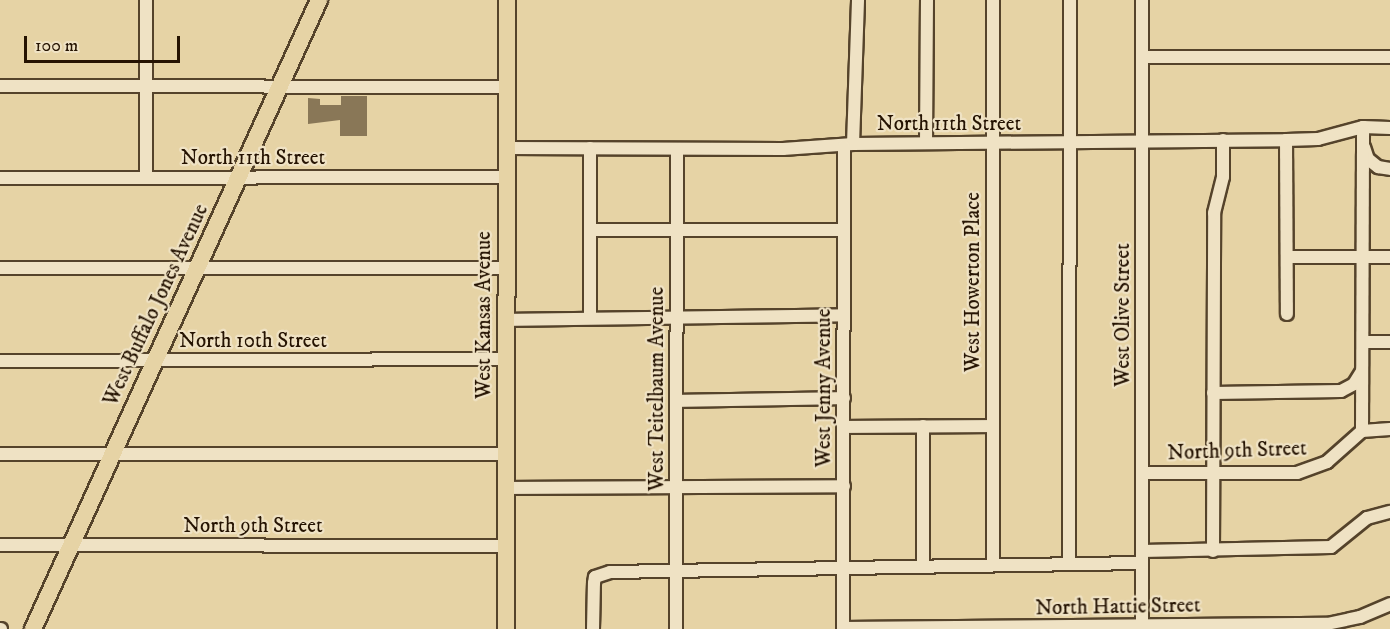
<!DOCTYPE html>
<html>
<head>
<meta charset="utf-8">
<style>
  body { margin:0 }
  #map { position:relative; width:1390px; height:629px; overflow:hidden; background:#e6d3a5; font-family:"IM FELL DW Pica",serif }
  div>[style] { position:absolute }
  .building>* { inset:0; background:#897757 }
  .roads { filter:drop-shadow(2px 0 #55432b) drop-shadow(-2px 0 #55432b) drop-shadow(0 2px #55432b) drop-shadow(0 -2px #55432b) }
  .minor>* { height:12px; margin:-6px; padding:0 6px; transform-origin:6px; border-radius:6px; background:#efe2c4 }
  .major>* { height:16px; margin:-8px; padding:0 8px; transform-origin:8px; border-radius:8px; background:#e6d3a5 }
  span { translate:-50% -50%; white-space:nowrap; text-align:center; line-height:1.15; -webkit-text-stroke:4.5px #efe2c4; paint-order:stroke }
  .street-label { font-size:21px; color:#251302 }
  .scale { position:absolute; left:24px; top:36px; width:156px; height:27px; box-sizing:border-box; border:3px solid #251302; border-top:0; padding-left:8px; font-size:18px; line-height:21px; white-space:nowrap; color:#251302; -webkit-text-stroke:4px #efe2c4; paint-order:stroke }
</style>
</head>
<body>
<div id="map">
  <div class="building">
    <i style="clip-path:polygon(341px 96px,367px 96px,367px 136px,340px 136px,340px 120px,308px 124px,308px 98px,320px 99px,320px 105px,341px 105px)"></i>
  </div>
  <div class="roads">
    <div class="minor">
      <i style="left:1142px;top:0;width:629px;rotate:90deg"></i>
      <i style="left:1142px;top:57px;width:248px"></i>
      <i style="left:0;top:86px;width:506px;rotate:0.11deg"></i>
      <i style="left:1286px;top:140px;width:174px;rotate:89.7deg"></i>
      <i style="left:926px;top:143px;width:143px;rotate:-89.6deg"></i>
      <i style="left:853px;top:144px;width:144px;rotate:-88deg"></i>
      <i style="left:1364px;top:147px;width:13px;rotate:72deg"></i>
      <i style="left:1368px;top:159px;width:13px;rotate:39deg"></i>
      <i style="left:1378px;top:167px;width:12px;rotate:9deg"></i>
      <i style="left:507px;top:148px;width:276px;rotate:0.2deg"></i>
      <i style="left:783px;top:149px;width:70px;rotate:-4.1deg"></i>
      <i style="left:853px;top:144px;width:433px;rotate:-0.5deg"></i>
      <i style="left:1286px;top:140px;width:32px;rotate:-2deg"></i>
      <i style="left:1318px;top:139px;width:47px;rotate:-14.9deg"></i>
      <i style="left:1363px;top:127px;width:27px;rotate:2deg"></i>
      <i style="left:0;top:178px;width:507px;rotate:-0.11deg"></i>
      <i style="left:146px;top:178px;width:178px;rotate:-90deg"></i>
      <i style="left:590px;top:230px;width:254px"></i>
      <i style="left:1287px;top:257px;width:103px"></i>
      <i style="left:0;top:268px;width:506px"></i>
      <i style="left:590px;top:318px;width:170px;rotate:-90deg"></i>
      <i style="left:506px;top:320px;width:338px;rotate:-0.8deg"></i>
      <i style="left:1363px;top:342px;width:27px"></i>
      <i style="left:0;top:361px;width:506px;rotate:-0.23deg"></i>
      <i style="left:1213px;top:393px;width:128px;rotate:-0.9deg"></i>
      <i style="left:1341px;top:391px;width:15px;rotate:-28deg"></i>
      <i style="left:1354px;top:384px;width:15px;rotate:-58deg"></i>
      <i style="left:677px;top:401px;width:167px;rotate:-1deg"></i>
      <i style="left:923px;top:426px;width:139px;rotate:90deg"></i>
      <i style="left:844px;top:427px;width:149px;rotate:-0.4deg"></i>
      <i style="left:1362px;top:431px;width:304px;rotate:-89.8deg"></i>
      <i style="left:0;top:454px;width:507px"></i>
      <i style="left:1143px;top:473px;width:154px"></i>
      <i style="left:1297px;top:473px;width:32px;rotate:-20deg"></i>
      <i style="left:1327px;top:462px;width:47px;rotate:-41.5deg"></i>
      <i style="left:1362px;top:431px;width:28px;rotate:-4deg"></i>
      <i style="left:507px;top:488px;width:337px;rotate:-0.3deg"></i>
      <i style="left:0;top:545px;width:506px;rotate:0.11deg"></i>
      <i style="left:1142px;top:551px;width:189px;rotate:-1.2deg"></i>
      <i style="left:1331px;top:547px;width:46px;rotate:-38.9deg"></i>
      <i style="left:1367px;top:518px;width:24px;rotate:-15deg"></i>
      <i style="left:1213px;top:551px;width:338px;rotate:-89.8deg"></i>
      <i style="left:1214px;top:213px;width:37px;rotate:-76deg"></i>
      <i style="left:1223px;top:177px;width:37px;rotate:-90deg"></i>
      <i style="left:1069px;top:563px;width:563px;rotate:-89.9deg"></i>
      <i style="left:993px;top:564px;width:564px;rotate:-90deg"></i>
      <i style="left:843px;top:628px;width:484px;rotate:-0.5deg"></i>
      <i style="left:1327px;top:624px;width:34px;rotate:-12deg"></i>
      <i style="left:1360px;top:617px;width:33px;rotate:-23deg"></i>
      <i style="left:0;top:629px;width:1px"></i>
      <i style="left:593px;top:629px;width:46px;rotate:-88.8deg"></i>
      <i style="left:594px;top:583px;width:6px;rotate:-81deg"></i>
      <i style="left:595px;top:577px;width:16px;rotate:-18deg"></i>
      <i style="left:610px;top:572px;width:532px;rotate:-0.97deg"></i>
      <i style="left:676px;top:629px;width:480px;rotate:-89.9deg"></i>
      <i style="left:843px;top:629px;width:482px;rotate:-89.9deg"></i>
    </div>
    <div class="major">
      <i style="left:33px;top:629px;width:691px;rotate:-65.55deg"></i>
      <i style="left:506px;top:629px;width:629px;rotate:-89.91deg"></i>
    </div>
  </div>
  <div class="street-label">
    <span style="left:949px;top:124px">North 11th Street</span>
    <span style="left:253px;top:158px">North 11th Street</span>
    <span style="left:973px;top:282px;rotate:-90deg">West Howerton Place</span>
    <span style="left:156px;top:305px;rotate:-65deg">West Buffalo Jones Avenue</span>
    <span style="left:484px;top:315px;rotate:-90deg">West Kansas Avenue</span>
    <span style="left:1123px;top:315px;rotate:-90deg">West Olive Street</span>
    <span style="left:253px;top:341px">North 10th Street</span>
    <span style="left:824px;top:388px;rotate:-90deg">West Jenny Avenue</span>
    <span style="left:657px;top:389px;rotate:-90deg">West Teitelbaum Avenue</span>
    <span style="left:1237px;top:451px;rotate:-2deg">North 9th Street</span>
    <span style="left:253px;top:526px">North 9th Street</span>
    <span style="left:1118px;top:607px;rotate:-1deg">North Hattie Street</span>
  </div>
  <div class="scale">100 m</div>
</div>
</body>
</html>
